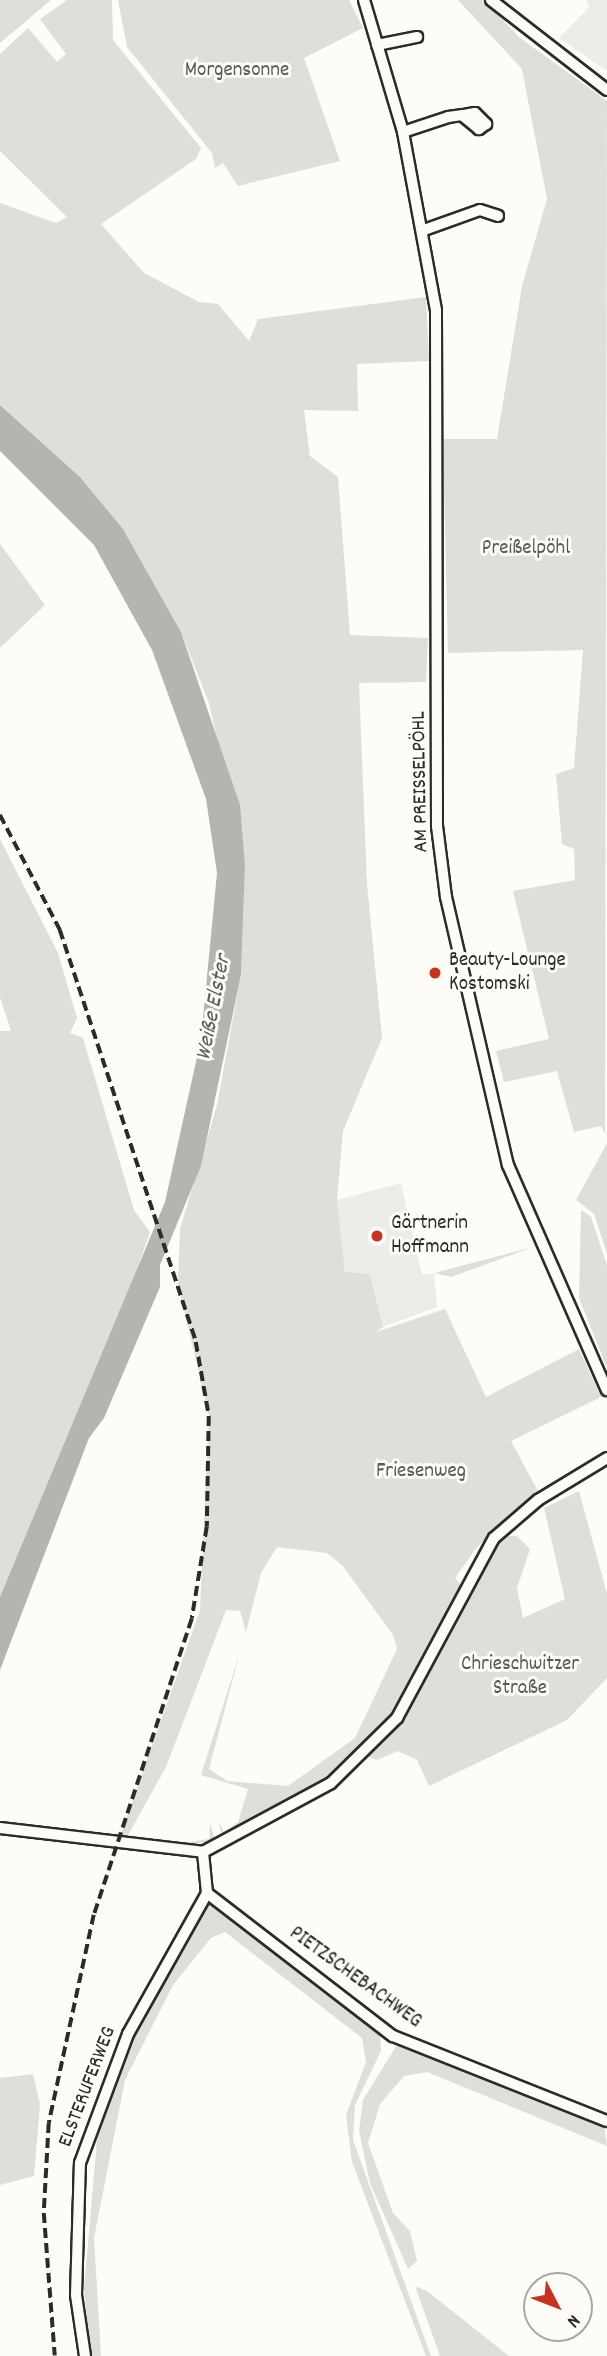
<!DOCTYPE html>
<html>
<head>
<meta charset="utf-8">
<style>
  body { margin:0 }
  #map { position:relative; width:607px; height:2356px; overflow:hidden; background:#fdfcf7; font-family:Dekko,sans-serif }
  div>[style] { position:absolute }
  .built>* { inset:0; background:#edece8 }
  .green>* { inset:0; background:#dfdeda }
  .water>* { inset:0; background:#b5b4b1 }
  .roads { filter:drop-shadow(2px 0 #2b2b2b) drop-shadow(-2px 0 #2b2b2b) drop-shadow(0 2px #2b2b2b) drop-shadow(0 -2px #2b2b2b) }
  .street>* { height:10px; margin:-5px; padding:0 5px; transform-origin:5px; border-radius:5px; background:#fdfcf7 }
  .rail>* { height:3.5px; margin-top:-1.75px; transform-origin:0; background:repeating-linear-gradient(90deg,#2b2b2b 0 10px,transparent 0 15px) }
  .dots>* { width:19px; height:19px; translate:-50% -50%; box-sizing:border-box; border:4px solid #fdfcf7; border-radius:50% }
  span { translate:-50% -50%; white-space:nowrap; text-align:center; line-height:1.15; -webkit-text-stroke:6px #fdfcf7; paint-order:stroke }
  .park-label { font-size:21px; color:#585857 }
  .street-label { font-size:21px; color:#2b2b2b }
  .poi-label { font-size:21px; color:#2b2b2b }
  .left { translate:0 -50%; text-align:left }
  .water-label { font-size:23px; color:#5b5b5a; font-style:italic }
  .north { position:absolute; left:523px; top:2272px; width:70px; height:70px; box-sizing:border-box; background:#fdfcf7; border:2px solid #a9a8a5; border-radius:50%; rotate:132deg; font-size:19px; font-weight:700; line-height:28px; text-align:center; color:#2b2b2b }
  .north::after { content:''; display:block; margin:auto; width:24px; height:32px; background:#c8321e; clip-path:polygon(50% 0,100% 100%,50% 72%,0 100%) }
</style>
</head>
<body>
<div id="map">
  <div class="built">
    <i style="clip-path:polygon(586px 0,607px 0,607px 71px,559px 38px,589px 7px)"></i>
    <i style="clip-path:polygon(401px 1183px,422px 1275px,434px 1273px,437px 1307px,383px 1327px,370px 1274px,345px 1272px,337px 1200px)"></i>
  </div>
  <div class="green">
    <i style="clip-path:polygon(0 0,51px 0,0 43px)"></i>
    <i style="clip-path:polygon(67px 0,112px 0,113px 40px,201px 148px,196px 159px,101px 224px,144px 273px,199px 302px,218px 304px,249px 341px,258px 319px,426px 297px,429px 361px,357px 364px,358px 411px,304px 410px,310px 456px,338px 477px,350px 635px,428px 638px,426px 682px,359px 683px,367px 884px,382px 1038px,343px 1131px,337px 1200px,345px 1272px,370px 1274px,383px 1327px,376px 1332px,445px 1309px,486px 1397px,579px 1349px,601px 1397px,511px 1441px,539px 1493px,477px 1547px,455px 1578px,462px 1586px,477px 1582px,503px 1536px,517px 1536px,530px 1549px,517px 1588px,523px 1618px,565px 1599px,544px 1508px,579px 1491px,607px 1594px,607px 1678px,567px 1720px,429px 1786px,417px 1760px,398px 1751px,377px 1760px,359px 1753px,315px 1788px,222px 1835px,218px 1821px,224px 1832px,238px 1822px,248px 1789px,201px 1775px,240px 1652px,209px 1769px,227px 1781px,288px 1786px,355px 1738px,397px 1649px,393px 1635px,342px 1565px,327px 1553px,277px 1547px,261px 1573px,246px 1632px,240px 1611px,226px 1610px,166px 1767px,128px 1835px,182px 1843px,209px 1839px,210px 1823px,215px 1840px,186px 1846px,120px 1837px,200px 1610px,209px 1416px,178px 1284px,180px 1229px,217px 1105px,241px 975px,245px 866px,209px 703px,181px 632px,123px 529px,80px 477px,0 405px,0 203px,56px 223px,67px 217px,0 151px,0 54px,28px 28px,57px 62px,66px 54px,40px 19px)"></i>
    <i style="clip-path:polygon(118px 0,349px 0,363px 28px,304px 58px,340px 161px,238px 186px,223px 163px,215px 168px,212px 153px,127px 47px)"></i>
    <i style="clip-path:polygon(458px 0,484px 0,519px 37px,607px 101px,605px 1134px,601px 1126px,574px 1132px,557px 1071px,504px 1082px,496px 1051px,549px 1039px,513px 891px,575px 880px,574px 849px,562px 844px,556px 774px,574px 768px,583px 650px,448px 653px,443px 439px,497px 439px,522px 286px,547px 199px,522px 69px)"></i>
    <i style="clip-path:polygon(0 544px,45px 605px,0 648px)"></i>
    <i style="clip-path:polygon(0 839px,58px 953px,77px 1018px,70px 1033px,83px 1038px,134px 1210px,150px 1232px,112px 1340px,0 1597px,0 1031px,11px 1031px,0 997px)"></i>
    <i style="clip-path:polygon(607px 1143px,607px 1254px,594px 1214px,576px 1200px)"></i>
    <i style="clip-path:polygon(581px 1210px,591px 1217px,607px 1265px,607px 1368px,579px 1298px)"></i>
    <i style="clip-path:polygon(533px 1247px,451px 1277px,434px 1273px)"></i>
    <i style="clip-path:polygon(210px 1902px,380px 2032px,381px 2051px,355px 2105px,353px 2140px,431px 2356px,426px 2356px,352px 2162px,346px 2115px,366px 2062px,362px 2038px,225px 1932px,211px 1938px,173px 1985px,125px 2080px,94px 2238px,101px 2356px,90px 2356px,84px 2288px,97px 2141px,125px 2051px)"></i>
    <i style="clip-path:polygon(398px 2043px,604px 2124px,607px 2146px,427px 2072px,404px 2076px,380px 2104px,368px 2143px,393px 2213px,410px 2231px,417px 2261px,408px 2269px,370px 2183px,359px 2131px,363px 2100px)"></i>
    <i style="clip-path:polygon(33px 2074px,40px 2104px,34px 2176px,0 2185px,0 2078px)"></i>
    <i style="clip-path:polygon(415px 2286px,427px 2291px,509px 2356px,440px 2356px)"></i>
  </div>
  <div class="water">
    <i style="clip-path:polygon(0 405px,80px 477px,123px 529px,181px 632px,240px 805px,245px 866px,241px 975px,201px 1166px,160px 1265px,160px 1287px,104px 1418px,89px 1438px,0 1670px,0 1597px,165px 1202px,201px 1039px,217px 873px,206px 799px,152px 650px,94px 545px,0 451px)"></i>
  </div>
  <div class="roads">
    <div class="street">
      <i style="left:364px;top:0;width:138px;rotate:73.5deg"></i>
      <i style="left:403px;top:132px;width:181px;rotate:79.5deg"></i>
      <i style="left:436px;top:310px;width:516px;rotate:89.89deg"></i>
      <i style="left:437px;top:826px;width:72px;rotate:82.8deg"></i>
      <i style="left:446px;top:897px;width:275px;rotate:77deg"></i>
      <i style="left:508px;top:1165px;width:246px;rotate:66.3deg"></i>
      <i style="left:491px;top:0;width:147px;rotate:37.8deg"></i>
      <i style="left:377px;top:45px;width:41px;rotate:-11.3deg"></i>
      <i style="left:403px;top:132px;width:47px;rotate:-18.4deg"></i>
      <i style="left:448px;top:117px;width:21px;rotate:-8deg"></i>
      <i style="left:469px;top:114px;width:6px;rotate:-9deg"></i>
      <i style="left:475px;top:113px;width:16px;rotate:45deg"></i>
      <i style="left:486px;top:124px;width:9px;rotate:144deg"></i>
      <i style="left:479px;top:129px;width:22px;rotate:-141deg"></i>
      <i style="left:424px;top:230px;width:59px;rotate:-19.7deg"></i>
      <i style="left:480px;top:210px;width:19px;rotate:18deg"></i>
      <i style="left:0;top:1828px;width:204px;rotate:6.7deg"></i>
      <i style="left:203px;top:1852px;width:145px;rotate:-28.3deg"></i>
      <i style="left:331px;top:1783px;width:93px;rotate:-44.6deg"></i>
      <i style="left:397px;top:1718px;width:204px;rotate:-61.7deg"></i>
      <i style="left:494px;top:1538px;width:58px;rotate:-40.8deg"></i>
      <i style="left:538px;top:1500px;width:81px;rotate:-31.3deg"></i>
      <i style="left:207px;top:1893px;width:235px;rotate:37.6deg"></i>
      <i style="left:393px;top:2036px;width:230px;rotate:21.7deg"></i>
      <i style="left:85px;top:2356px;width:62px;rotate:-98.4deg"></i>
      <i style="left:76px;top:2295px;width:132px;rotate:-88.3deg"></i>
      <i style="left:80px;top:2163px;width:138px;rotate:-69.6deg"></i>
      <i style="left:128px;top:2034px;width:162px;rotate:-60.7deg"></i>
      <i style="left:207px;top:1893px;width:41px;rotate:-95.6deg"></i>
    </div>
  </div>
  <div class="rail">
    <i style="left:0;top:815px;width:130px;rotate:62.4deg"></i>
    <i style="left:60px;top:930px;width:434px;rotate:71.7deg"></i>
    <i style="left:196px;top:1342px;width:75px;rotate:80deg"></i>
    <i style="left:209px;top:1416px;width:111px;rotate:91deg"></i>
    <i style="left:207px;top:1527px;width:93px;rotate:99.3deg"></i>
    <i style="left:192px;top:1619px;width:312px;rotate:108.3deg"></i>
    <i style="left:94px;top:1915px;width:213px;rotate:102.2deg"></i>
    <i style="left:49px;top:2123px;width:90px;rotate:93.2deg"></i>
    <i style="left:44px;top:2213px;width:143px;rotate:85.6deg"></i>
  </div>
  <div class="dots">
    <i style="left:435px;top:973px;background:#c8321e"></i>
    <i style="left:377px;top:1236px;background:#c8321e"></i>
  </div>
  <div class="park-label">
    <span style="left:237px;top:71px">Morgensonne</span>
    <span style="left:526px;top:549px">Preißelpöhl</span>
    <span style="left:421px;top:1472px">Friesenweg</span>
    <span style="left:520px;top:1677px">Chrieschwitzer<br>Straße</span>
  </div>
  <div class="street-label">
    <span style="left:421px;top:782px;rotate:-91deg">AM PREISSELPÖHL</span>
    <span style="left:355px;top:1978px;rotate:36deg">PIETZSCHEBACHWEG</span>
    <span style="left:88px;top:2087px;rotate:-69deg">ELSTERUFERWEG</span>
  </div>
  <div class="poi-label">
    <span class="left" style="left:449px;top:973px">Beauty-Lounge<br>Kostomski</span>
    <span class="left" style="left:391px;top:1236px">Gärtnerin<br>Hoffmann</span>
  </div>
  <div class="water-label">
    <span style="left:215px;top:1008px;rotate:-79deg">Weiße Elster</span>
  </div>
  <div class="north">N</div>
</div>
</body>
</html>
